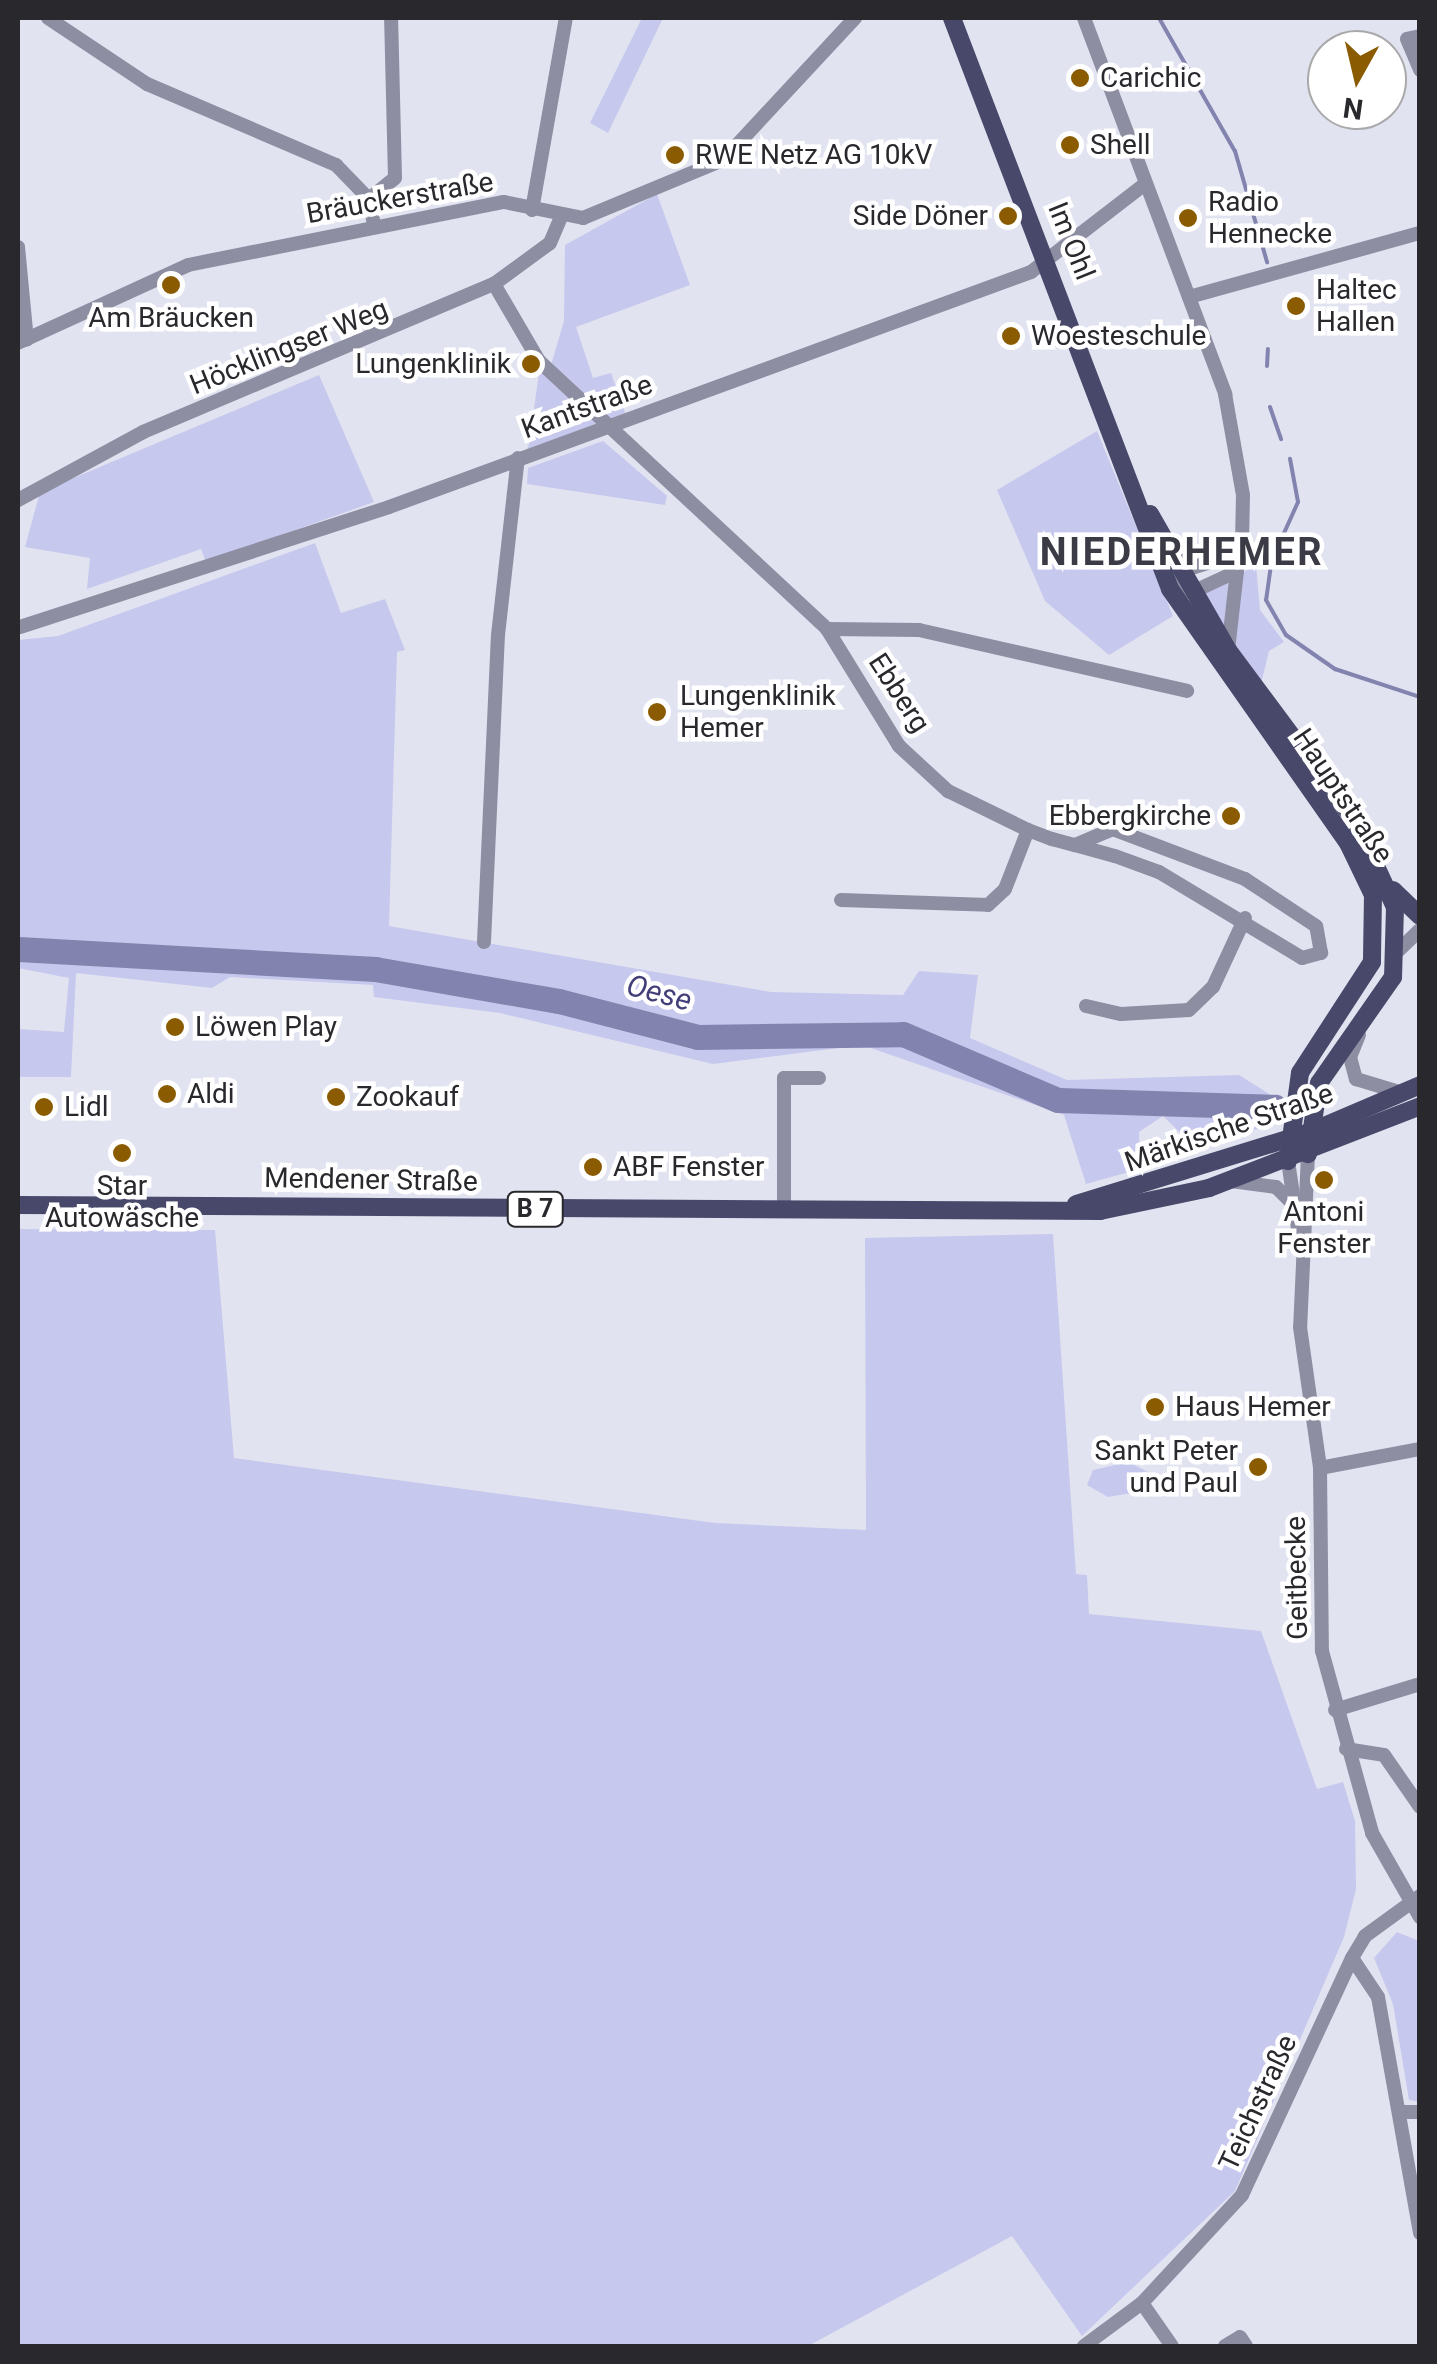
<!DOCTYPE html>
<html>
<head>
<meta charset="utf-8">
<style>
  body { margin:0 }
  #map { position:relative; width:1437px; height:2364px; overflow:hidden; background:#e2e3f1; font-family:Roboto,sans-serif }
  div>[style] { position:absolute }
  .green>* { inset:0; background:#c7c8ed }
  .stream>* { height:4px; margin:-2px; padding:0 2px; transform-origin:2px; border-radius:2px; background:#8383af }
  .river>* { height:25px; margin:-12.5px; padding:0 12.5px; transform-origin:12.5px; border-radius:12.5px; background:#8383af }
  .minor>* { height:14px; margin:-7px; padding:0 7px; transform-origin:7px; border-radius:7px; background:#8d8ea2 }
  .major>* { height:18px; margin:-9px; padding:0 9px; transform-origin:9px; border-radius:9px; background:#48486a }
  .dots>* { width:28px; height:28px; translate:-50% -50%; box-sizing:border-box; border:5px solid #fff; border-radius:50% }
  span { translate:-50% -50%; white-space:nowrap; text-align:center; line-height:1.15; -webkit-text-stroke:9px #fff; paint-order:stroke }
  .shield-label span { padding:2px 8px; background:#fff; border:2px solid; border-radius:8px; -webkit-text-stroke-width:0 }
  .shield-label { font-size:25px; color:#28282d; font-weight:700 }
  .poi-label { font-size:28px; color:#28282d }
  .left { translate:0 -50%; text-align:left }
  .right { translate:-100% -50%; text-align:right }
  .street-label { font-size:28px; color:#28282d }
  .water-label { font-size:30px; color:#423e78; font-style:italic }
  .district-label { font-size:38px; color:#3b3b46; font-weight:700; letter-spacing:2.5px }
  .frame { position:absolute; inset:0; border:20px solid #28282d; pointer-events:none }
  .north { position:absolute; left:1307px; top:30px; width:100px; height:100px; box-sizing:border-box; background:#fff; border:2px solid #a9a9ab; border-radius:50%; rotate:188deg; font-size:28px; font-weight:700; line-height:40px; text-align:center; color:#28282d }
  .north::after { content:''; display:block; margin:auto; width:35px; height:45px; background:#8a5b00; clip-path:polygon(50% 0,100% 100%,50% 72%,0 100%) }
</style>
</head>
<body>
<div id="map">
  <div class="green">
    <i style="clip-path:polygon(642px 18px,663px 18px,608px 133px,590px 123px)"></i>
    <i style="clip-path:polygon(657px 194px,690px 285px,576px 327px,593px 378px,611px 373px,626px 415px,609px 423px,551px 365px,564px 321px,565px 245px)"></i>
    <i style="clip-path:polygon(540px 366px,604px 427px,525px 454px,529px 444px)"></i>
    <i style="clip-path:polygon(319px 375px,374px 502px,206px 562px,201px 549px,87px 589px,90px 558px,25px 547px,40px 492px)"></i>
    <i style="clip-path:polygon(1097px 431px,1173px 616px,1109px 655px,1045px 601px,997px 490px)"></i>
    <i style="clip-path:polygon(603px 441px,667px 496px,665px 505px,527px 484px,528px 468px)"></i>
    <i style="clip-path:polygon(315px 543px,341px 613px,385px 599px,405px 650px,397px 652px,389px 926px,771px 992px,903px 995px,919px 971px,978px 975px,970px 1038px,1067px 1080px,1239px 1075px,1274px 1097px,1267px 1125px,1199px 1151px,1163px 1116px,1139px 1132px,1140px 1169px,1086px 1184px,1064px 1115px,862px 1045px,713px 1064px,500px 1013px,374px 997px,373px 985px,230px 977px,212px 988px,76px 973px,71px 1077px,18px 1077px,18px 1029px,64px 1032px,69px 978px,18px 968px,18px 640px,58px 636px)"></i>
    <i style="clip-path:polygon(1256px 565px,1260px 610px,1284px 642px,1269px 651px,1261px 684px,1199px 597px)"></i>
    <i style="clip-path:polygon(18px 1229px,215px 1230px,234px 1458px,715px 1523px,866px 1530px,865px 1238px,1053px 1234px,1076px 1574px,1087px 1575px,1089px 1614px,1261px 1631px,1317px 1789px,1343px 1782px,1355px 1821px,1356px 1889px,1344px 1937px,1235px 2191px,1082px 2336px,1012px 2236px,808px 2346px,18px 2346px)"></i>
    <i style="clip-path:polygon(1129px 1462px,1153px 1475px,1144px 1491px,1108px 1497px,1087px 1485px,1093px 1470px)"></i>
    <i style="clip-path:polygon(1397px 1932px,1419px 1941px,1419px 2102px,1409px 2100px,1393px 2004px,1374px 1958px)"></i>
  </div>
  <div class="stream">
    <i style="left:1159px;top:18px;width:153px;rotate:60.3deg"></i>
    <i style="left:1235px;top:151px;width:116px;rotate:73.9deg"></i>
    <i style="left:1267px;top:366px;width:17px;rotate:-87deg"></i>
    <i style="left:1270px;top:407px;width:34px;rotate:71deg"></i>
    <i style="left:1275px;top:553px;width:56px;rotate:-65.7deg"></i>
    <i style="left:1298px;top:502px;width:44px;rotate:-100.5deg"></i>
    <i style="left:1271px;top:565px;width:35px;rotate:98deg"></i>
    <i style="left:1266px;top:600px;width:40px;rotate:60.3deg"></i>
    <i style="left:1286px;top:635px;width:60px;rotate:34.8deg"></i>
    <i style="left:1335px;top:669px;width:89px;rotate:18.2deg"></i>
  </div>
  <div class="river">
    <i style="left:18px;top:949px;width:358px;rotate:3.2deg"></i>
    <i style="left:375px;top:969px;width:187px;rotate:9.9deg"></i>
    <i style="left:559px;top:1001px;width:144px;rotate:14.5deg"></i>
    <i style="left:698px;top:1037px;width:205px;rotate:-0.8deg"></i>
    <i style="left:903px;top:1034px;width:168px;rotate:23.1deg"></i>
    <i style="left:1058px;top:1100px;width:217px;rotate:1.8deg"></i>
  </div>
  <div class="minor">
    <i style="left:48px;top:18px;width:119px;rotate:33.7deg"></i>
    <i style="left:147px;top:84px;width:206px;rotate:23.2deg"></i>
    <i style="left:336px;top:165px;width:47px;rotate:45.9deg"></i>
    <i style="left:369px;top:199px;width:26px;rotate:79deg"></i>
    <i style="left:1084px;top:18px;width:402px;rotate:69.4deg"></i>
    <i style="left:1225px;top:394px;width:103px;rotate:79.9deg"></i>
    <i style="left:1243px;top:495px;width:47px;rotate:91.2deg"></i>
    <i style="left:1242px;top:542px;width:11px;rotate:105deg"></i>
    <i style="left:1239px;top:553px;width:24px;rotate:114deg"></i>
    <i style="left:1229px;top:575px;width:40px;rotate:155deg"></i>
    <i style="left:1193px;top:592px;width:23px;rotate:-173deg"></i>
    <i style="left:1170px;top:589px;width:22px;rotate:-56deg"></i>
    <i style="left:1182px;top:571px;width:60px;rotate:-17.5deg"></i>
    <i style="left:1420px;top:36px;width:13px;rotate:167deg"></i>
    <i style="left:1407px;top:39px;width:34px;rotate:67deg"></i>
    <i style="left:369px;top:199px;width:33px;rotate:-39deg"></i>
    <i style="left:395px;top:178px;width:160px;rotate:-91.4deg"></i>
    <i style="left:532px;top:210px;width:195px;rotate:-80deg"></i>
    <i style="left:18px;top:247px;width:93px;rotate:84.5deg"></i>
    <i style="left:494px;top:284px;width:89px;rotate:59.7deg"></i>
    <i style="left:539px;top:361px;width:393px;rotate:42.9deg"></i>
    <i style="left:827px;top:629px;width:137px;rotate:58.4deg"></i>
    <i style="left:899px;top:746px;width:67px;rotate:42.6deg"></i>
    <i style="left:948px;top:791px;width:89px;rotate:26deg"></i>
    <i style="left:1028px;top:830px;width:26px;rotate:21deg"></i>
    <i style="left:1052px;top:839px;width:24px;rotate:15deg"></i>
    <i style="left:1075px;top:845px;width:41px;rotate:15.4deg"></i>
    <i style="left:1115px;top:856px;width:47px;rotate:20deg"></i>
    <i style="left:1159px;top:872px;width:167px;rotate:31deg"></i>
    <i style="left:1302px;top:958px;width:20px;rotate:-15deg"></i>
    <i style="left:1321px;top:953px;width:27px;rotate:-100deg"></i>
    <i style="left:1316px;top:926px;width:85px;rotate:-146.5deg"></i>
    <i style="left:1245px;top:879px;width:141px;rotate:-159.3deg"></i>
    <i style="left:1113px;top:829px;width:41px;rotate:157.2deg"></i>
    <i style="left:1189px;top:297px;width:240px;rotate:-15.5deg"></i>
    <i style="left:18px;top:343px;width:187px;rotate:-24.6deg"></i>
    <i style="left:188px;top:265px;width:322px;rotate:-11.3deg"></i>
    <i style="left:504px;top:202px;width:81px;rotate:11.4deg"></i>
    <i style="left:583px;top:218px;width:152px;rotate:-22.5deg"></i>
    <i style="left:723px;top:160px;width:194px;rotate:-47.1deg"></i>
    <i style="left:18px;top:500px;width:142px;rotate:-28.5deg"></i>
    <i style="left:143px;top:432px;width:381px;rotate:-22.9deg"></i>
    <i style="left:494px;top:284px;width:69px;rotate:-36.2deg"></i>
    <i style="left:550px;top:243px;width:26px;rotate:-67deg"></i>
    <i style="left:20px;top:627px;width:388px;rotate:-18deg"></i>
    <i style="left:389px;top:507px;width:684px;rotate:-20.1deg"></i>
    <i style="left:1031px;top:272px;width:144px;rotate:-37.7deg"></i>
    <i style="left:827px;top:629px;width:92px;rotate:0.6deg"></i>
    <i style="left:919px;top:630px;width:275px;rotate:12.8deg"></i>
    <i style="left:1228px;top:650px;width:98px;rotate:-83.5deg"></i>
    <i style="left:841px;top:900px;width:147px;rotate:1.9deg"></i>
    <i style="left:988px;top:905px;width:23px;rotate:-43deg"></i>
    <i style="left:1005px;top:889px;width:63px;rotate:-68.7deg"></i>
    <i style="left:484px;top:942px;width:307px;rotate:-87.4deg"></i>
    <i style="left:498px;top:635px;width:178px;rotate:-83.6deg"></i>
    <i style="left:1398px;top:951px;width:30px;rotate:-44deg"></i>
    <i style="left:1086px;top:1006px;width:36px;rotate:13deg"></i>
    <i style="left:1121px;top:1014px;width:68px;rotate:-3.4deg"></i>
    <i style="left:1189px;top:1010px;width:33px;rotate:-44deg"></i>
    <i style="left:1213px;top:987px;width:76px;rotate:-65.1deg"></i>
    <i style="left:1359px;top:1035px;width:24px;rotate:112deg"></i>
    <i style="left:1350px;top:1057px;width:23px;rotate:75deg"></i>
    <i style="left:1356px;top:1079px;width:45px;rotate:16.8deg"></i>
    <i style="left:1308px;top:1154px;width:173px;rotate:92.6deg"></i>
    <i style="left:1300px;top:1327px;width:142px;rotate:81.9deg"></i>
    <i style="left:1320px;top:1468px;width:183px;rotate:89.4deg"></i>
    <i style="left:1322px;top:1651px;width:189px;rotate:74.6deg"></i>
    <i style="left:1372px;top:1833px;width:97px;rotate:60.3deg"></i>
    <i style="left:1288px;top:1161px;width:69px;rotate:81.6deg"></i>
    <i style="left:1231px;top:1181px;width:45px;rotate:7.6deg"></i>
    <i style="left:1276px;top:1187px;width:23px;rotate:45deg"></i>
    <i style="left:784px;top:1210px;width:132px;rotate:-90deg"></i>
    <i style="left:784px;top:1078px;width:35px"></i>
    <i style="left:1320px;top:1468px;width:102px;rotate:-10.8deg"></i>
    <i style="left:1335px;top:1710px;width:89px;rotate:-17deg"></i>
    <i style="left:1346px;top:1749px;width:38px;rotate:9deg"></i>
    <i style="left:1384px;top:1755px;width:63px;rotate:55.3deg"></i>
    <i style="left:1352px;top:1958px;width:47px;rotate:56.3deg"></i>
    <i style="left:1378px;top:1997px;width:240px;rotate:79.9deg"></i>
    <i style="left:1400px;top:2112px;width:20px"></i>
    <i style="left:1142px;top:2303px;width:52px;rotate:55.1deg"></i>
    <i style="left:1084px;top:2346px;width:72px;rotate:-36.6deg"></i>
    <i style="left:1142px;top:2303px;width:147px;rotate:-47.2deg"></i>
    <i style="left:1242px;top:2195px;width:261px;rotate:-65.1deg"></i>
    <i style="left:1352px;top:1958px;width:26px;rotate:-59deg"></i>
    <i style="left:1365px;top:1936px;width:68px;rotate:-36deg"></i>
    <i style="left:1225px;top:2346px;width:17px;rotate:-31deg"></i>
    <i style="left:1240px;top:2337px;width:11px;rotate:56deg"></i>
  </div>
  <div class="major">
    <i style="left:952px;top:18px;width:611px;rotate:69.1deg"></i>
    <i style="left:1170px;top:589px;width:310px;rotate:55deg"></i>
    <i style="left:1348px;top:843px;width:58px;rotate:64.3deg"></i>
    <i style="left:1373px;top:895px;width:67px;rotate:90.9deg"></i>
    <i style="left:1372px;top:962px;width:132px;rotate:123deg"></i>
    <i style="left:1300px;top:1073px;width:89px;rotate:97.8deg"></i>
    <i style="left:1150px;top:514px;width:157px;rotate:60.2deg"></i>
    <i style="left:1228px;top:650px;width:213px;rotate:53.4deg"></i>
    <i style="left:1355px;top:821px;width:95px;rotate:65.1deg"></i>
    <i style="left:1395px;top:907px;width:70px;rotate:91.6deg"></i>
    <i style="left:1393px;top:977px;width:129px;rotate:124.9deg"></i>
    <i style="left:1319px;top:1083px;width:72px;rotate:98.8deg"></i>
    <i style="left:1393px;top:890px;width:37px;rotate:44deg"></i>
    <i style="left:1076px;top:1204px;width:245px;rotate:-17.1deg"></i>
    <i style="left:1310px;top:1132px;width:120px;rotate:-23.1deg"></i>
    <i style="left:18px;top:1205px;width:1082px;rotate:0.32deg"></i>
    <i style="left:1100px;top:1211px;width:111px;rotate:-11.9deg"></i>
    <i style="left:1209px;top:1188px;width:226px;rotate:-21.2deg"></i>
  </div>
  <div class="dots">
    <i style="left:1080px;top:78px;background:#8a5b00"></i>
    <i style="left:1070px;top:145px;background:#8a5b00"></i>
    <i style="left:675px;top:155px;background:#8a5b00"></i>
    <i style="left:1008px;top:216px;background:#8a5b00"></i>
    <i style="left:1188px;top:218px;background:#8a5b00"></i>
    <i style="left:171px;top:285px;background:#8a5b00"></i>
    <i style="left:1296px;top:306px;background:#8a5b00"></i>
    <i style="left:1011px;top:336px;background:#8a5b00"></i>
    <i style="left:531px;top:364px;background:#8a5b00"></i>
    <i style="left:657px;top:712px;background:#8a5b00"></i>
    <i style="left:1231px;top:816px;background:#8a5b00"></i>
    <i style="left:175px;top:1027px;background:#8a5b00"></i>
    <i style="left:167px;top:1094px;background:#8a5b00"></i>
    <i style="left:336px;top:1097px;background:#8a5b00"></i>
    <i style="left:44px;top:1107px;background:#8a5b00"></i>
    <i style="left:122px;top:1153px;background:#8a5b00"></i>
    <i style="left:593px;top:1167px;background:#8a5b00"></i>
    <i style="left:1324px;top:1180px;background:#8a5b00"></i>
    <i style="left:1155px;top:1407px;background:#8a5b00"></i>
    <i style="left:1258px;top:1467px;background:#8a5b00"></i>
  </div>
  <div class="shield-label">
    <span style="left:535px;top:1209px">B 7</span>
  </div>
  <div class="poi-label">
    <span class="left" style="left:1100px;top:78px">Carichic</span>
    <span class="left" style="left:1090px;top:145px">Shell</span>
    <span class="left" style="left:695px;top:155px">RWE Netz AG 10kV</span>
    <span class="left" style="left:1208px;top:218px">Radio<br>Hennecke</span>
    <span class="right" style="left:988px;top:216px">Side Döner</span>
    <span class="left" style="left:1316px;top:306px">Haltec<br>Hallen</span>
    <span style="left:171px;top:318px">Am Bräucken</span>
    <span class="left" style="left:1031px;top:336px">Woesteschule</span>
    <span class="right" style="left:511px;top:364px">Lungenklinik</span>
    <span class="left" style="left:680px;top:712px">Lungenklinik<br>Hemer</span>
    <span class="right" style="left:1211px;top:816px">Ebbergkirche</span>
    <span class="left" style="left:195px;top:1027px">Löwen Play</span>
    <span class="left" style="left:187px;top:1094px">Aldi</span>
    <span class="left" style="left:356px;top:1097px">Zookauf</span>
    <span class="left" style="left:64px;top:1107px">Lidl</span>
    <span class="left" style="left:613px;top:1167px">ABF Fenster</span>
    <span style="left:122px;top:1202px">Star<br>Autowäsche</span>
    <span style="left:1324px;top:1228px">Antoni<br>Fenster</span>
    <span class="left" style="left:1175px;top:1407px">Haus Hemer</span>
    <span class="right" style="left:1238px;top:1467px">Sankt Peter<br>und Paul</span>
  </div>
  <div class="street-label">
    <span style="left:400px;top:198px;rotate:-10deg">Bräuckerstraße</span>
    <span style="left:1071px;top:241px;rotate:68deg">Im Ohl</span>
    <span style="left:289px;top:347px;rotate:-22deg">Höcklingser Weg</span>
    <span style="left:587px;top:407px;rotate:-20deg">Kantstraße</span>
    <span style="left:899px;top:693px;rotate:57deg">Ebberg</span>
    <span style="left:1343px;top:796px;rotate:56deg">Hauptstraße</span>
    <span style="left:1229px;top:1128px;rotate:-19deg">Märkische Straße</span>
    <span style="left:371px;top:1180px;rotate:1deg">Mendener Straße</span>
    <span style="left:1297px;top:1578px;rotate:-91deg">Geitbecke</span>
    <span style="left:1258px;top:2103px;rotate:-65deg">Teichstraße</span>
  </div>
  <div class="water-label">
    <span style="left:659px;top:993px;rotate:15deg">Oese</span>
  </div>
  <div class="district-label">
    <span style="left:1182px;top:553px">NIEDERHEMER</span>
  </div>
  <div class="frame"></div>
  <div class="north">N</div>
</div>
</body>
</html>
